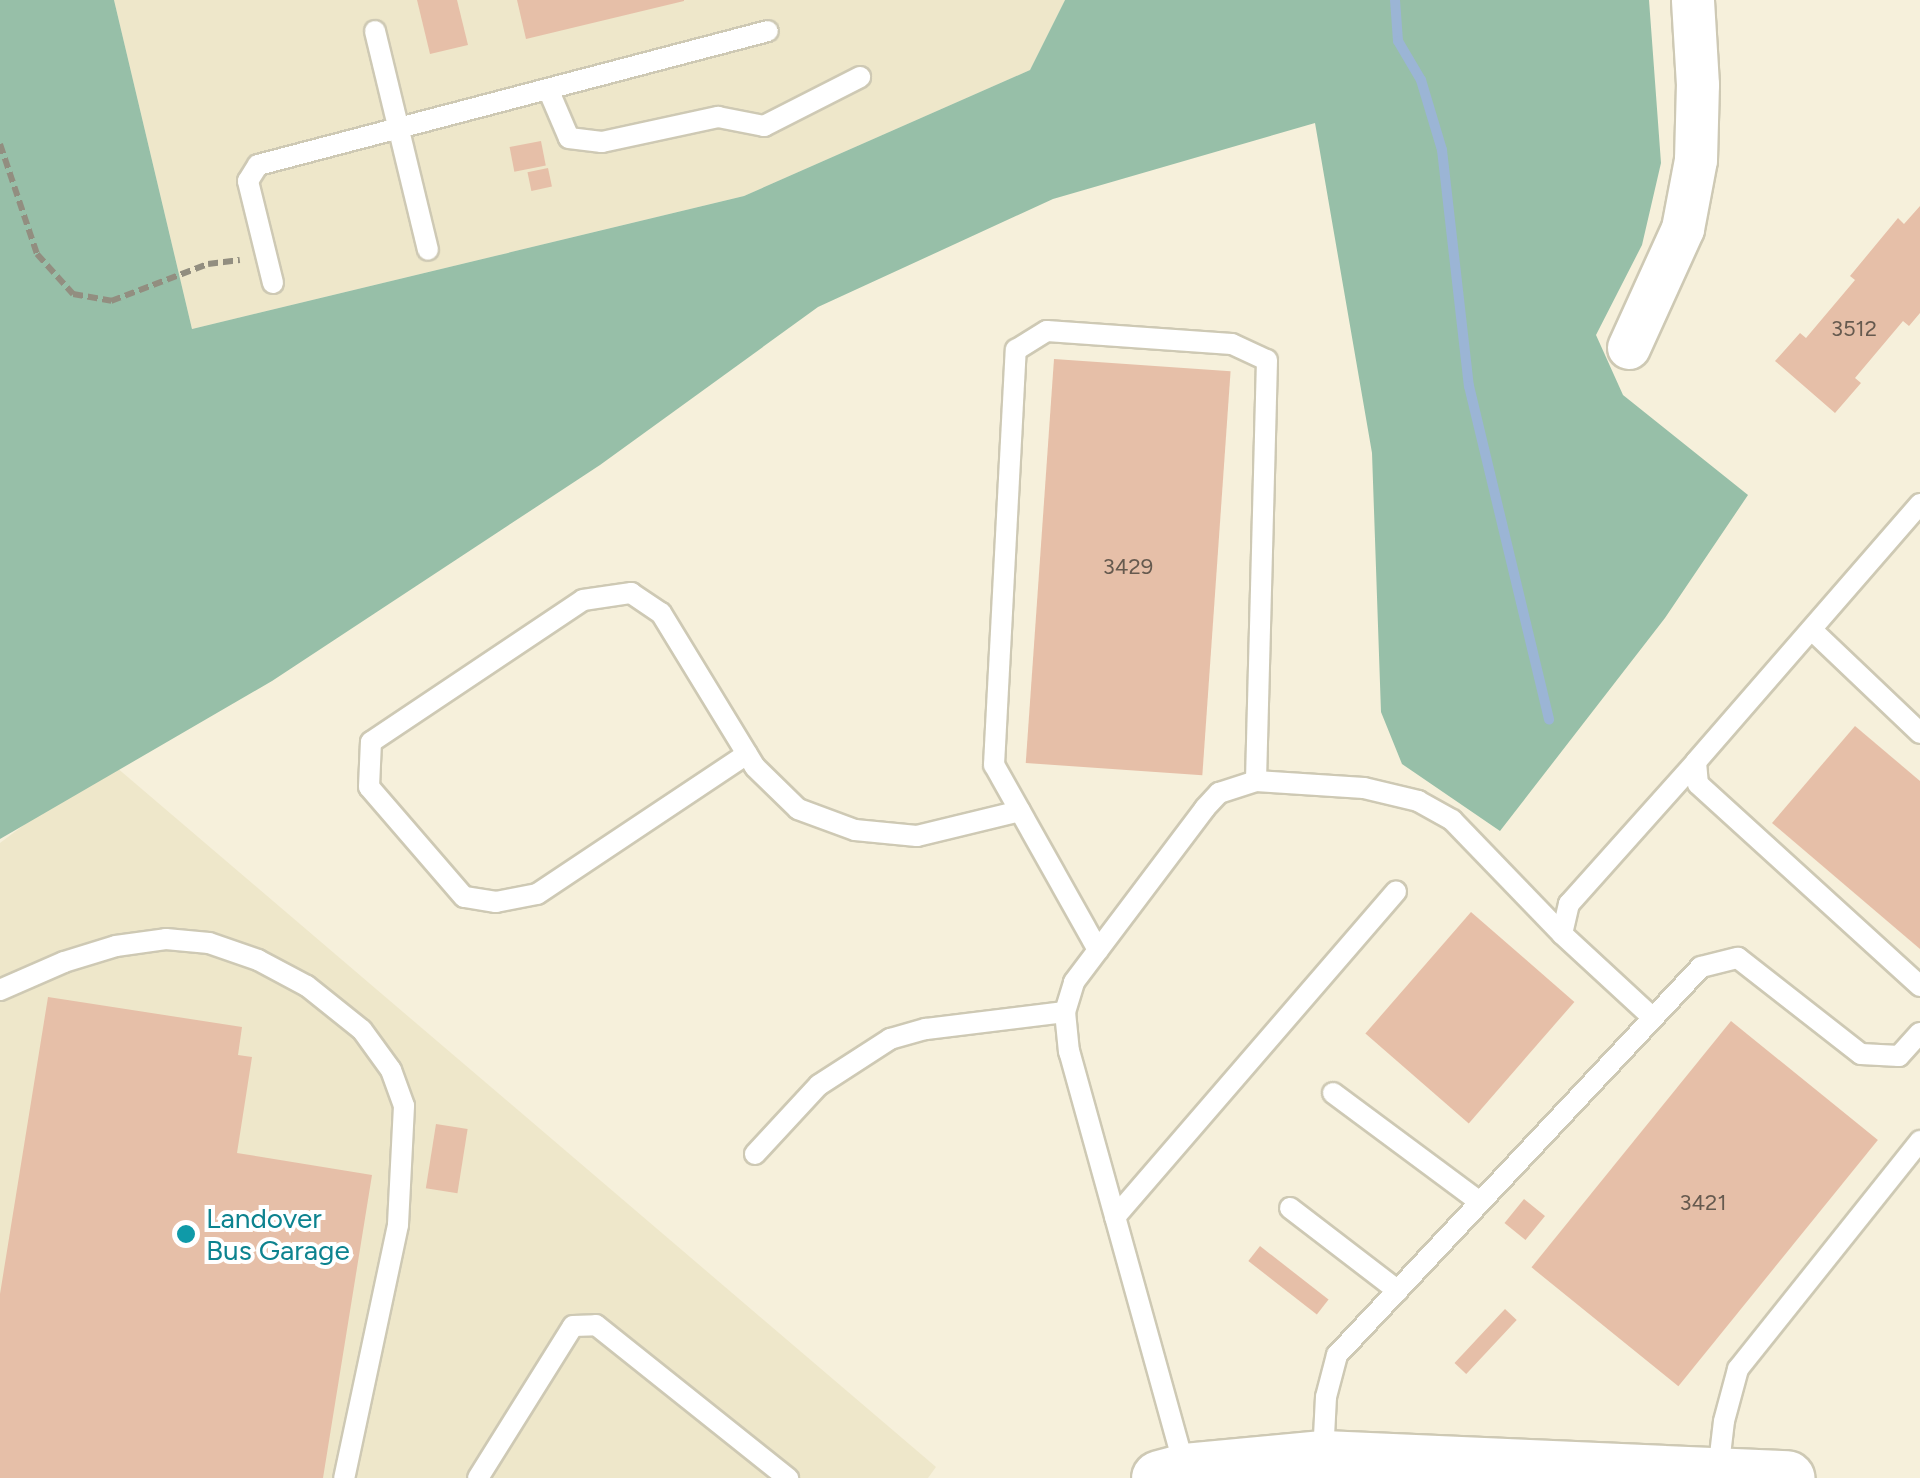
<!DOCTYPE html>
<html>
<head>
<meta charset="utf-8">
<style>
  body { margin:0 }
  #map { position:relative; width:1920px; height:1478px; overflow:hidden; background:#f6f0db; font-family:Figtree,sans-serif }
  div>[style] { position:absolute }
  .built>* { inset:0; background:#eee7ca }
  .forest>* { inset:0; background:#97bfa8 }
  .stream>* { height:10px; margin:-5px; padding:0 5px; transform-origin:5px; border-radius:5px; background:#9bb5d5 }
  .building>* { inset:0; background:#e6bfa8; transform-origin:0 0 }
  .path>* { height:6px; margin-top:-3px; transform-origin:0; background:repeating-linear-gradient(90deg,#928e80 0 10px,transparent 0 15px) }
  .roads { filter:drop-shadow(2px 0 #cec9b4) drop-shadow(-2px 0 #cec9b4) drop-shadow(0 2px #cec9b4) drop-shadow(0 -2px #cec9b4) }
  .lane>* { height:20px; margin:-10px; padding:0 10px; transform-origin:10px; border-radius:10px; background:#fff }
  .street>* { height:42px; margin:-21px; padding:0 21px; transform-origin:21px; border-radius:21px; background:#fff }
  .secondary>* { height:55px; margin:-27.5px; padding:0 27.5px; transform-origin:27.5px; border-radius:27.5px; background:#fff }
  .dots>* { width:28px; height:28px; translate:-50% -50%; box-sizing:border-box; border:5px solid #fff; border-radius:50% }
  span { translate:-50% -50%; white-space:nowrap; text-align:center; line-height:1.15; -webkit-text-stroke:8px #fff; paint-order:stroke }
  .number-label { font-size:22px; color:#665a4f }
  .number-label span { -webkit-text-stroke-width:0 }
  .culture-label { font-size:28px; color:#0d838f }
  .left { translate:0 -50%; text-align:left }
</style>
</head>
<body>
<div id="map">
  <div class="built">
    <i style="clip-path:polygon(114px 0,1065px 0,1030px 70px,744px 196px,192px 329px)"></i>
    <i style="clip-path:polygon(109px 761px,936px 1467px,928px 1478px,0 1478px,0 843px)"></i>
  </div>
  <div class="forest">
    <i style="clip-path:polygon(0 0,114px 0,192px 329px,744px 196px,1030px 70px,1065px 0,1649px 0,1661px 163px,1642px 245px,1596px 335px,1623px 395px,1748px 495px,1665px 618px,1500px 831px,1402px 764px,1381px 712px,1372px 453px,1315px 123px,1053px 199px,818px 307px,600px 465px,272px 681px,0 839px)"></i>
  </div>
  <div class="stream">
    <i style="left:1395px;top:0;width:41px;rotate:85.8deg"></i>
    <i style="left:1398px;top:41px;width:45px;rotate:59.5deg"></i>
    <i style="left:1421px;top:80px;width:73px;rotate:73.3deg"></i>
    <i style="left:1442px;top:150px;width:238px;rotate:83.5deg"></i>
    <i style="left:1469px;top:386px;width:343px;rotate:76.5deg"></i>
  </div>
  <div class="building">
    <i style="clip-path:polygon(417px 0,457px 0,468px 45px,430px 54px)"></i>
    <i style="clip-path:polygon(517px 0,684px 0,684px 1px,526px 39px)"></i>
    <i style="left:541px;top:141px;width:25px;height:32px;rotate:79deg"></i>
    <i style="left:548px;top:168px;width:19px;height:21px;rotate:78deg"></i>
    <i style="clip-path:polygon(1920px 206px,1920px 313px,1909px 326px,1903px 321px,1855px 378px,1861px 383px,1835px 413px,1775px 361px,1800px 333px,1806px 338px,1855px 280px,1850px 276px,1898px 218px,1904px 224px)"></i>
    <i style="left:1054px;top:359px;width:177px;height:405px;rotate:4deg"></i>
    <i style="clip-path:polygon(1855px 726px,1920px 781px,1920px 949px,1772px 823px)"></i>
    <i style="left:1471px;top:912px;width:137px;height:161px;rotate:41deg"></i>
    <i style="clip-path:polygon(48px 997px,242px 1027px,238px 1055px,252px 1057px,237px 1153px,372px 1175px,323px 1478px,0 1478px,0 1294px)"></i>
    <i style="left:1731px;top:1021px;width:189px;height:317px;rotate:39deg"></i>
    <i style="left:436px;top:1124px;width:32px;height:65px;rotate:9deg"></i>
    <i style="left:1524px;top:1199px;width:27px;height:31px;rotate:39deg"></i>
    <i style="left:1260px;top:1246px;width:87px;height:19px;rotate:38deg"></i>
    <i style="left:1505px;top:1309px;width:16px;height:74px;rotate:43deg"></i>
  </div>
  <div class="path">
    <i style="left:0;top:144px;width:116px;rotate:71.4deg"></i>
    <i style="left:37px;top:254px;width:54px;rotate:48deg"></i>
    <i style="left:73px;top:294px;width:39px;rotate:10deg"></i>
    <i style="left:111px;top:301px;width:104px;rotate:-20.9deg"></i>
    <i style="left:208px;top:264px;width:32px;rotate:-7deg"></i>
  </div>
  <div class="roads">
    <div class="lane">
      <i style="left:375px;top:31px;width:225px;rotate:76.4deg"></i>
      <i style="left:548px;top:89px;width:53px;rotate:66.8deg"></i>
      <i style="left:569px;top:138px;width:33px;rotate:7deg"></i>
      <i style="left:602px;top:142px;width:119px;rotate:-12.2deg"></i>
      <i style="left:718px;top:117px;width:47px;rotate:11.1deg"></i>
      <i style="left:764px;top:126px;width:108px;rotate:-27deg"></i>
      <i style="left:273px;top:283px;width:105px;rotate:-103.8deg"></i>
      <i style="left:248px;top:181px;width:19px;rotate:-58deg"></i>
      <i style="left:258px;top:165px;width:527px;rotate:-14.72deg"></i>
      <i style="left:1920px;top:504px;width:342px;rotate:131deg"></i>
      <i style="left:1696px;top:762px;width:22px;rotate:85deg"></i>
      <i style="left:1698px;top:784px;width:300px;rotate:42.3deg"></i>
      <i style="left:1813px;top:631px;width:148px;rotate:43.6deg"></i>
      <i style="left:747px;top:754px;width:252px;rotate:146.3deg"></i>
      <i style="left:537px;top:894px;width:42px;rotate:169deg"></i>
      <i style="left:496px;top:902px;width:32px;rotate:-171deg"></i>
      <i style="left:464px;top:897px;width:145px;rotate:-130.8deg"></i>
      <i style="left:369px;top:787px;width:45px;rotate:-87.5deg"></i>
      <i style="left:371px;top:742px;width:255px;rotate:-33.8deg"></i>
      <i style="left:583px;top:600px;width:49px;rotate:-8.3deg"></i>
      <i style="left:631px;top:593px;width:36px;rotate:34deg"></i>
      <i style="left:661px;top:613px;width:180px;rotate:58.6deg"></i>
      <i style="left:755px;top:767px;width:60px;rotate:44.3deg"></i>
      <i style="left:798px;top:809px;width:61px;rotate:20.2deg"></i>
      <i style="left:855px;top:830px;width:62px;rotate:5.5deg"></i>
      <i style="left:917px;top:836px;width:106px;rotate:-13.6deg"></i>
      <i style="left:1098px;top:950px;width:212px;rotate:-119.3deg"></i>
      <i style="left:994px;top:765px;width:416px;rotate:-87deg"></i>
      <i style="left:1016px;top:350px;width:36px;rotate:-32deg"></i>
      <i style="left:1047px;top:331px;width:185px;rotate:4deg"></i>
      <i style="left:1232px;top:344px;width:38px;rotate:25deg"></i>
      <i style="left:1267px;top:360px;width:421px;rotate:91.5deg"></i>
      <i style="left:0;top:990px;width:70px;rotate:-23.6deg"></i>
      <i style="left:64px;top:962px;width:54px;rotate:-17.1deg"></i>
      <i style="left:116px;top:946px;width:50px;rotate:-8deg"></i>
      <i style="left:166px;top:939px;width:43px;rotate:5.3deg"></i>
      <i style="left:209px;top:943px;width:52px;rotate:19.1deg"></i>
      <i style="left:258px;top:960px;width:55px;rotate:28deg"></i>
      <i style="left:307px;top:986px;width:70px;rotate:38.7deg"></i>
      <i style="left:362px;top:1030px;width:49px;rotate:54.1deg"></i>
      <i style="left:391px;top:1070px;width:38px;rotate:70deg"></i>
      <i style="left:404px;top:1106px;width:119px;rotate:92.9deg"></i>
      <i style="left:398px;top:1225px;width:259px;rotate:102deg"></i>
      <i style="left:1653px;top:1018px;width:124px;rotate:-137.3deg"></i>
      <i style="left:1562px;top:934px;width:31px;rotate:-77deg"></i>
      <i style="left:1569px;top:904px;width:191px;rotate:-48.2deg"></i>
      <i style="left:1333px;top:1093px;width:183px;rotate:36.6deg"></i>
      <i style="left:755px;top:1154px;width:94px;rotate:-47.2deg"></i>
      <i style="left:819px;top:1085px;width:85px;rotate:-32.9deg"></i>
      <i style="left:890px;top:1039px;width:37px;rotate:-16deg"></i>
      <i style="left:926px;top:1029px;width:140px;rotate:-7deg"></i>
      <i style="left:1290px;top:1208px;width:136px;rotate:37.5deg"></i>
      <i style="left:1115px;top:1217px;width:430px;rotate:-49.2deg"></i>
      <i style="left:1323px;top:1456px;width:59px;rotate:-87.1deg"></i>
      <i style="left:1326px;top:1397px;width:43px;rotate:-75.3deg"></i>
      <i style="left:1337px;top:1355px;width:532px;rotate:-46.83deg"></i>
      <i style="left:1701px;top:967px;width:38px;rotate:-14deg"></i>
      <i style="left:1738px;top:958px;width:156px;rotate:38deg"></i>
      <i style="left:1861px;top:1054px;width:38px;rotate:3deg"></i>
      <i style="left:1899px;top:1056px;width:31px;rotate:-48deg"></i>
      <i style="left:1185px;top:1469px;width:433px;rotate:-105.5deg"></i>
      <i style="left:1069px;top:1052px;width:40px;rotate:-95.7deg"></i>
      <i style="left:1065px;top:1012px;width:31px;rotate:-73deg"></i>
      <i style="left:1074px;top:982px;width:218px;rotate:-53deg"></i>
      <i style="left:1205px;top:808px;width:21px;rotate:-47deg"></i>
      <i style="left:1219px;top:793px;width:39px;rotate:-18deg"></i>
      <i style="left:1256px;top:781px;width:108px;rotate:3.7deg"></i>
      <i style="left:1364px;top:788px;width:56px;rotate:13.5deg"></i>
      <i style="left:1418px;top:801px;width:39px;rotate:29deg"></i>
      <i style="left:1452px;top:820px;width:158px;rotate:46deg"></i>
      <i style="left:1718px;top:1472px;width:51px;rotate:-83.3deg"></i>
      <i style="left:1724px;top:1421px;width:54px;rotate:-74.9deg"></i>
      <i style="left:1738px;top:1369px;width:292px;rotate:-51.4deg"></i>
      <i style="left:478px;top:1478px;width:179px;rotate:-58deg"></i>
      <i style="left:573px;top:1326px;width:23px;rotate:-2deg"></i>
      <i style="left:596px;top:1325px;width:246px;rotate:38.6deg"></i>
    </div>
    <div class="street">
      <i style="left:1629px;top:348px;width:131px;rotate:-65.6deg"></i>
      <i style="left:1683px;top:229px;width:70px;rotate:-79.3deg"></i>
      <i style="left:1696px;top:160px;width:75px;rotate:-88.5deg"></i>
      <i style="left:1698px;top:85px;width:85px;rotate:-93.4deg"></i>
    </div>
    <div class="secondary">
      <i style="left:1159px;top:1478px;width:27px;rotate:-15deg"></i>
      <i style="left:1185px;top:1471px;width:139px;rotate:-5.4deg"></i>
      <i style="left:1323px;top:1458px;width:464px;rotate:2.5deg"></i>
    </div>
  </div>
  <div class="dots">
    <i style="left:186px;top:1234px;background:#0f9aa8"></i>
  </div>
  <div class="number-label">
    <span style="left:1854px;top:329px">3512</span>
    <span style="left:1128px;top:567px">3429</span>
    <span style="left:1703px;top:1203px">3421</span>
  </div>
  <div class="culture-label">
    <span class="left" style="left:206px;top:1234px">Landover<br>Bus Garage</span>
  </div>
</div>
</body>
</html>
